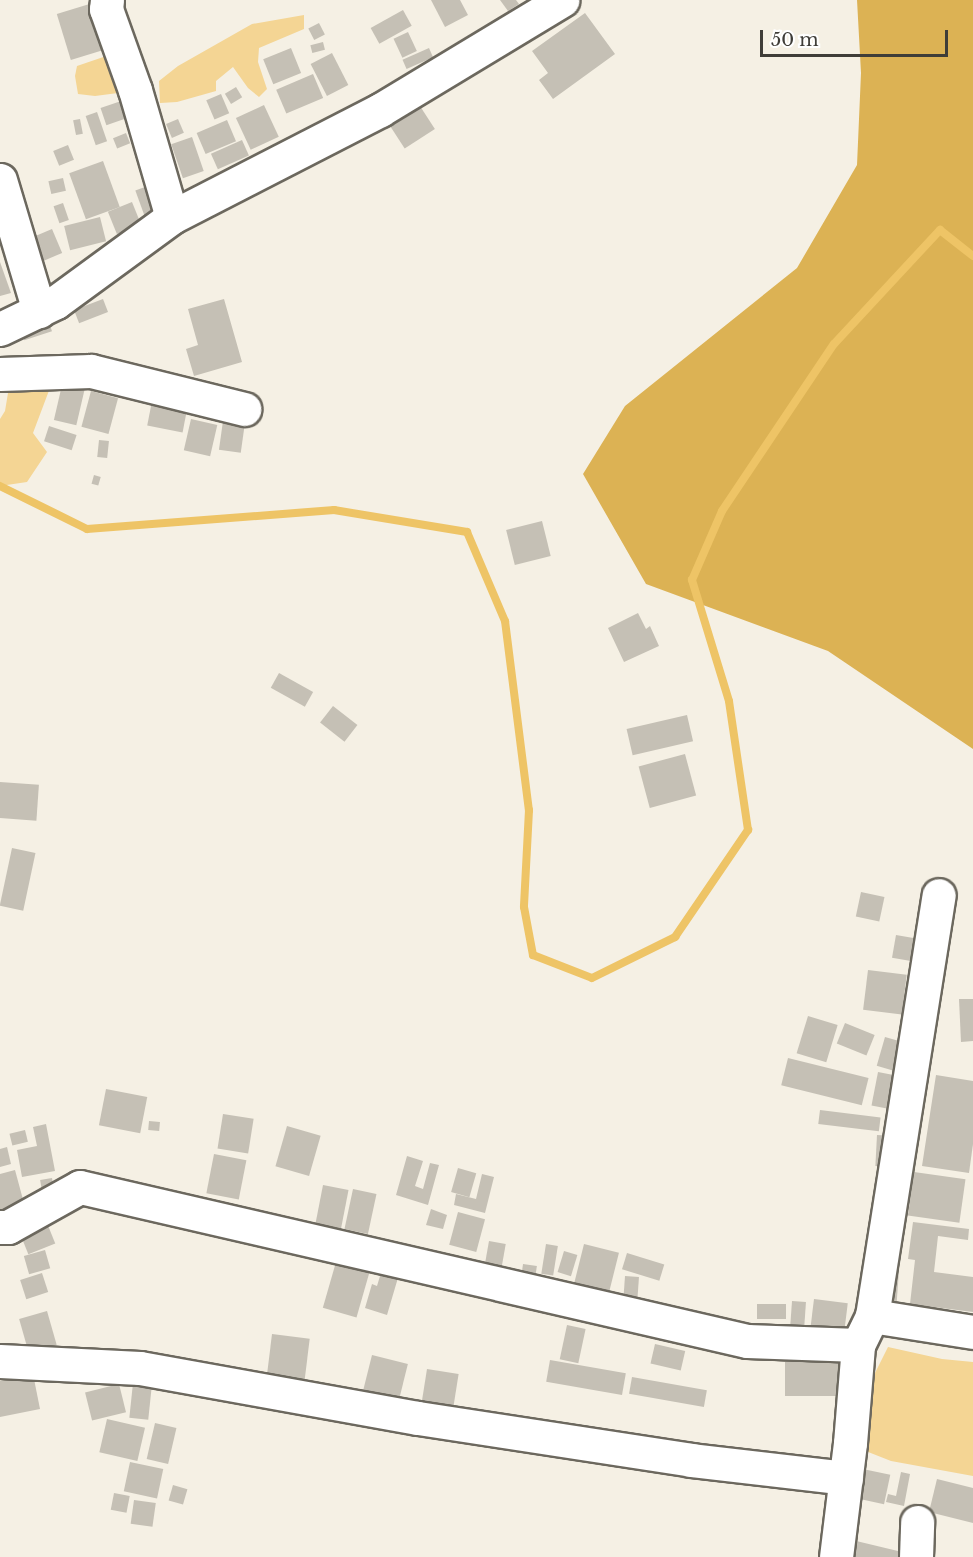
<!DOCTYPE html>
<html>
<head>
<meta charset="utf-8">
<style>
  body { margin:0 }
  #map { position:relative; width:973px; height:1557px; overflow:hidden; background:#f5f0e4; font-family:"Libre Baskerville",serif }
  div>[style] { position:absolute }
  .green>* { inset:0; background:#f4d594 }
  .forest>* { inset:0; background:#dcb254 }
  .stream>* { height:8px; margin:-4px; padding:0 4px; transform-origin:4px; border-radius:4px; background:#eec466 }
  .building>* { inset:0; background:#c5c0b5; transform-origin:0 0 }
  .roads { filter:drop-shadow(2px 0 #6c685e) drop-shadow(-2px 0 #6c685e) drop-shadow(0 2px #6c685e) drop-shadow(0 -2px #6c685e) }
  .minor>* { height:33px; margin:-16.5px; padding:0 16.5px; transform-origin:16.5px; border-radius:16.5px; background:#fff }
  span { translate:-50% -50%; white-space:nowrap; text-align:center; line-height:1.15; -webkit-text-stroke:4.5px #fff; paint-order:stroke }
  .scale { position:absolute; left:760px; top:30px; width:188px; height:27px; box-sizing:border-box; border:3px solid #3f3d38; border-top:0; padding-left:8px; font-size:18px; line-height:21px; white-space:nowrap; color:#3f3d38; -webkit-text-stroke:4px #fff; paint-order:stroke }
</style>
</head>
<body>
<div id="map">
  <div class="green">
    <i style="clip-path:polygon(304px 15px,304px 29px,259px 48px,258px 62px,267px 89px,259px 97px,248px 88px,233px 67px,216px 81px,216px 91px,177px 102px,160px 103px,159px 81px,178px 66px,252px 24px)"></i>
    <i style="clip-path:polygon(118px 52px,118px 93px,95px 96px,78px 94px,75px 76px,77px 66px)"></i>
    <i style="clip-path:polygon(53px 380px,33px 433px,47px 452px,27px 482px,0 486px,0 419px,5px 411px,9px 387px)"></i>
    <i style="clip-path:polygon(888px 1347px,942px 1359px,973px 1362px,973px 1476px,891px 1461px,858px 1448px,869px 1385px)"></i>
  </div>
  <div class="forest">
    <i style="clip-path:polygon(857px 0,973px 0,973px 749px,828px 651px,646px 584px,583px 474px,625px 406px,797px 268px,857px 165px,861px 73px)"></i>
  </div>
  <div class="stream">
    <i style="left:0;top:486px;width:97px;rotate:26.3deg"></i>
    <i style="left:87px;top:529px;width:248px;rotate:-4.4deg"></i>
    <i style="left:334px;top:510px;width:135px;rotate:9.4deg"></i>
    <i style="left:467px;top:532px;width:97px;rotate:66.9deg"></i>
    <i style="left:505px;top:621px;width:191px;rotate:82.8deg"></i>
    <i style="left:529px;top:810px;width:97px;rotate:93deg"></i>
    <i style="left:524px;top:907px;width:49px;rotate:79.4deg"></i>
    <i style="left:533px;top:955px;width:63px;rotate:21.3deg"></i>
    <i style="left:592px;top:978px;width:93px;rotate:-26.3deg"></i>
    <i style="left:675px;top:937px;width:130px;rotate:-55.7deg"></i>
    <i style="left:748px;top:830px;width:130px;rotate:-98.4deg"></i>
    <i style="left:729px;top:701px;width:127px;rotate:-107deg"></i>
    <i style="left:692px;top:580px;width:75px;rotate:-66.5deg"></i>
    <i style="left:722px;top:511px;width:201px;rotate:-56.2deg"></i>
    <i style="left:834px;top:344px;width:156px;rotate:-47.1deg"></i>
    <i style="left:940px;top:230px;width:42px;rotate:38.2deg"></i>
  </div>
  <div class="building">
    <i style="clip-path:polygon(431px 0,460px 0,468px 15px,445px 27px)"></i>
    <i style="clip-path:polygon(500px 0,516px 0,519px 4px,508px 11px)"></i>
    <i style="left:96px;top:2px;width:48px;height:41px;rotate:73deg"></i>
    <i style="left:403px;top:10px;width:18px;height:37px;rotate:61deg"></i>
    <i style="clip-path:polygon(585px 13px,615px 54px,553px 99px,539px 80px,548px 73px,532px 51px)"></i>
    <i style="left:319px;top:23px;width:13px;height:12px;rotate:63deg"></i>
    <i style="left:408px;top:32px;width:21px;height:16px;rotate:65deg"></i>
    <i style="left:323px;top:42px;width:8px;height:13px;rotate:76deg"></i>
    <i style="left:291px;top:48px;width:27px;height:30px;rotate:68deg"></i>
    <i style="left:429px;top:48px;width:10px;height:29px;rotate:66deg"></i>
    <i style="left:332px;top:53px;width:36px;height:24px;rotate:63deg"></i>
    <i style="left:313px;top:74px;width:26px;height:40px;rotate:67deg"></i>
    <i style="left:236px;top:87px;width:12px;height:13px;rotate:59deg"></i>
    <i style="left:221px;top:94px;width:21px;height:16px;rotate:67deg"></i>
    <i style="left:127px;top:99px;width:18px;height:28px;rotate:71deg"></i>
    <i style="left:418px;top:103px;width:31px;height:36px;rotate:57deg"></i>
    <i style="left:264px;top:105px;width:35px;height:31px;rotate:65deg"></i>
    <i style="left:97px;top:112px;width:31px;height:12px;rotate:71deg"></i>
    <i style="left:80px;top:119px;width:15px;height:7px;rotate:79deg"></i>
    <i style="left:178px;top:119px;width:15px;height:13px;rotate:67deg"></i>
    <i style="left:227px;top:120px;width:23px;height:33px;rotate:67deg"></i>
    <i style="left:126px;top:133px;width:11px;height:14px;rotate:68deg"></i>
    <i style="left:192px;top:137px;width:36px;height:22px;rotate:71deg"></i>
    <i style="left:242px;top:140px;width:17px;height:34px;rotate:66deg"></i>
    <i style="left:68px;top:145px;width:16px;height:16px;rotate:68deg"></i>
    <i style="left:103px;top:161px;width:49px;height:36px;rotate:70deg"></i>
    <i style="left:63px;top:178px;width:13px;height:15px;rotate:77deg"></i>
    <i style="left:156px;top:183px;width:30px;height:22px;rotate:70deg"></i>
    <i style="left:132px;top:202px;width:24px;height:26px;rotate:68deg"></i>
    <i style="left:63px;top:203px;width:18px;height:10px;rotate:71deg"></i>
    <i style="left:100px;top:217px;width:25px;height:37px;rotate:76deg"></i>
    <i style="left:52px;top:229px;width:26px;height:25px;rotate:67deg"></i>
    <i style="clip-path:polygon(0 262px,11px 293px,0 296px)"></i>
    <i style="left:103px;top:299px;width:14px;height:31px;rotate:69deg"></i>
    <i style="clip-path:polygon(224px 299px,242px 362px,194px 376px,186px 349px,198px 345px,188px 309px)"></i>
    <i style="left:47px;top:316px;width:16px;height:29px;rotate:72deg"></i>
    <i style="left:62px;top:385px;width:23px;height:36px;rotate:13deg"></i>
    <i style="left:91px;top:391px;width:28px;height:37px;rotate:15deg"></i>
    <i style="left:152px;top:401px;width:36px;height:25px;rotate:11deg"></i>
    <i style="left:191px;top:419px;width:27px;height:32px;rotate:13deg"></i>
    <i style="left:223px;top:421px;width:22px;height:29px;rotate:8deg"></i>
    <i style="left:49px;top:426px;width:29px;height:16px;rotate:18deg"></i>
    <i style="left:99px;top:440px;width:10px;height:17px;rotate:6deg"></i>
    <i style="left:94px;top:475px;width:7px;height:9px;rotate:16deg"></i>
    <i style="left:542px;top:521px;width:36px;height:37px;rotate:76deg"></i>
    <i style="clip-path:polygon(638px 613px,646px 629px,650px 626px,659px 646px,624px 662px,608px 628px)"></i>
    <i style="left:279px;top:673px;width:39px;height:17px;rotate:29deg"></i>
    <i style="left:333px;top:706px;width:31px;height:21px;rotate:38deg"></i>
    <i style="left:687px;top:715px;width:27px;height:62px;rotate:77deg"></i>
    <i style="left:685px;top:754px;width:43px;height:48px;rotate:75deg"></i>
    <i style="left:0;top:782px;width:39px;height:36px;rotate:4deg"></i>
    <i style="left:12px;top:848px;width:24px;height:59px;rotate:12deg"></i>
    <i style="left:861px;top:892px;width:24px;height:25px;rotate:12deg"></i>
    <i style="left:896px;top:935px;width:22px;height:23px;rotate:10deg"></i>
    <i style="left:868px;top:970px;width:39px;height:40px;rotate:7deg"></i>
    <i style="clip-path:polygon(959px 999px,973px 999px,973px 1041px,961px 1042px)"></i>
    <i style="left:808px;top:1016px;width:31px;height:39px;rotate:17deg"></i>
    <i style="left:845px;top:1023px;width:32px;height:22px;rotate:22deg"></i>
    <i style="left:885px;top:1037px;width:22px;height:30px;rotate:16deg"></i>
    <i style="left:788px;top:1058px;width:83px;height:28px;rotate:14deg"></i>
    <i style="left:878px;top:1072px;width:21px;height:34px;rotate:11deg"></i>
    <i style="clip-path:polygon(936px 1075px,973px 1081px,973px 1144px,969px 1173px,922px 1166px)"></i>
    <i style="left:106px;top:1089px;width:42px;height:37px;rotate:11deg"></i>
    <i style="left:820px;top:1110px;width:61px;height:14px;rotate:7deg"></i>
    <i style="left:223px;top:1114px;width:31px;height:35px;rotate:9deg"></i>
    <i style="left:149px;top:1121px;width:11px;height:9px;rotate:5deg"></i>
    <i style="clip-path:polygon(46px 1124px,55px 1171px,22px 1177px,17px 1150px,37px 1146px,33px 1127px)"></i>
    <i style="left:287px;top:1126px;width:35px;height:42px;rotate:16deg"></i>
    <i style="left:25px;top:1130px;width:12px;height:16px;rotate:76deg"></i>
    <i style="left:877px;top:1135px;width:17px;height:31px;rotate:3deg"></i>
    <i style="clip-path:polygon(7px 1147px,11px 1164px,0 1167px,0 1149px)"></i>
    <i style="left:214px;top:1154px;width:33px;height:40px;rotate:11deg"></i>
    <i style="clip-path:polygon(407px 1156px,423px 1161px,415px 1186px,423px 1189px,430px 1163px,439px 1165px,428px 1205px,396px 1195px)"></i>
    <i style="left:458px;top:1168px;width:19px;height:25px;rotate:16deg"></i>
    <i style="clip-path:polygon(15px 1170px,25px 1207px,0 1214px,0 1174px)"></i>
    <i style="left:914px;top:1172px;width:52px;height:44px;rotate:8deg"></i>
    <i style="clip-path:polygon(482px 1174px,494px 1177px,485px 1213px,454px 1205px,456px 1194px,476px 1199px)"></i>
    <i style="left:52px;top:1178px;width:13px;height:12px;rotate:81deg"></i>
    <i style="left:323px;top:1185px;width:26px;height:41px;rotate:11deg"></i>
    <i style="left:353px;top:1189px;width:24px;height:41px;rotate:12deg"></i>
    <i style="clip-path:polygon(431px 1209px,447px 1215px,443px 1229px,426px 1225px)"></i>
    <i style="left:458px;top:1212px;width:28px;height:34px;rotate:15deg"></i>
    <i style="left:894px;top:1221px;width:12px;height:40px;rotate:9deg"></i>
    <i style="clip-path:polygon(913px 1222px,969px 1229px,968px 1240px,938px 1236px,934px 1272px,973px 1277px,973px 1312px,910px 1304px,915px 1260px,908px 1259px)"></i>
    <i style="left:47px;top:1223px;width:22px;height:29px;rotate:68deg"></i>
    <i style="left:489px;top:1241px;width:17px;height:25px;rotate:10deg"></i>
    <i style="left:546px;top:1244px;width:12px;height:30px;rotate:9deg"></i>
    <i style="left:584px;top:1244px;width:36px;height:43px;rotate:14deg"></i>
    <i style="left:45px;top:1250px;width:19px;height:22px;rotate:74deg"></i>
    <i style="left:564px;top:1251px;width:14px;height:22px;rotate:17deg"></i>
    <i style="left:627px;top:1253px;width:39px;height:17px;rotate:17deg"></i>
    <i style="left:338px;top:1255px;width:35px;height:55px;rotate:16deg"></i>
    <i style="left:523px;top:1264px;width:14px;height:14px;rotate:8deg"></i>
    <i style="clip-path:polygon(383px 1266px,400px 1271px,387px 1315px,365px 1308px,372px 1284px,377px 1286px)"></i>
    <i style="left:884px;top:1269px;width:15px;height:31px;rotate:4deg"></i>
    <i style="left:42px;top:1273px;width:20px;height:23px;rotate:72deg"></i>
    <i style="left:625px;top:1276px;width:14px;height:20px;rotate:4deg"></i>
    <i style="left:814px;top:1299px;width:34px;height:31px;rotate:7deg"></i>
    <i style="left:792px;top:1301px;width:14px;height:27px;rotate:4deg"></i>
    <i style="left:757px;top:1304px;width:29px;height:15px"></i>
    <i style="left:47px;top:1311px;width:35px;height:29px;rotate:74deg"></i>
    <i style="left:567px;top:1325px;width:19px;height:35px;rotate:12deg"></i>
    <i style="left:272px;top:1334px;width:38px;height:45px;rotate:7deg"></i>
    <i style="left:655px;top:1344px;width:31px;height:20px;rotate:13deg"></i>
    <i style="left:372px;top:1355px;width:37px;height:41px;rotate:14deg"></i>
    <i style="left:550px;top:1360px;width:77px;height:22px;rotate:10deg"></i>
    <i style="left:785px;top:1362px;width:55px;height:34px"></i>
    <i style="left:427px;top:1369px;width:32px;height:39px;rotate:9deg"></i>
    <i style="clip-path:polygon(33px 1374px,40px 1409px,0 1417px,0 1381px)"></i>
    <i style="left:632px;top:1377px;width:76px;height:17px;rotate:10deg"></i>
    <i style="left:133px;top:1383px;width:19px;height:35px;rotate:6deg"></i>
    <i style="left:119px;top:1384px;width:29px;height:35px;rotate:76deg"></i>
    <i style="left:107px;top:1419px;width:39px;height:34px;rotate:13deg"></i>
    <i style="left:155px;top:1423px;width:22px;height:37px;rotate:13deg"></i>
    <i style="left:130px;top:1462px;width:34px;height:30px;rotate:12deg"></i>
    <i style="left:858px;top:1468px;width:33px;height:30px;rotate:12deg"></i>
    <i style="clip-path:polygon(901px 1472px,910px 1474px,904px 1506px,886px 1502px,888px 1494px,896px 1496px)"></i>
    <i style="clip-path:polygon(937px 1479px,973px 1488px,973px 1523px,929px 1512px)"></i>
    <i style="left:173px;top:1485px;width:15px;height:16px;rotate:16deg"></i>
    <i style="left:114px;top:1493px;width:16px;height:17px;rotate:11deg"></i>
    <i style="left:134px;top:1500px;width:22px;height:24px;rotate:8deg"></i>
    <i style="clip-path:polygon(848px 1539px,902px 1552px,901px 1557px,844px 1557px)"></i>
  </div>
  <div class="roads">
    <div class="minor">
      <i style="left:107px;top:0;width:9px;rotate:96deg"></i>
      <i style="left:106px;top:9px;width:86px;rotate:70.3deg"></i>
      <i style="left:135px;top:90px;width:132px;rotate:73.8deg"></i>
      <i style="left:0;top:180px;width:137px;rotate:73.4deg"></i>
      <i style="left:0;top:329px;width:62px;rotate:-25.7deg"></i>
      <i style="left:56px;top:302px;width:144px;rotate:-36.2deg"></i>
      <i style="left:172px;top:217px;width:234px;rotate:-27.2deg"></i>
      <i style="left:380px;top:110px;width:213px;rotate:-31.1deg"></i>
      <i style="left:0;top:374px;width:91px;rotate:-1.9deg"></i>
      <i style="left:91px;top:371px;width:158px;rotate:13.9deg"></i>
      <i style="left:0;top:1227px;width:8px"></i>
      <i style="left:8px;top:1227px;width:82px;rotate:-29.1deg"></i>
      <i style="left:80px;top:1187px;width:685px;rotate:13deg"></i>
      <i style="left:747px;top:1341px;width:111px;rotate:2.1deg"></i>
      <i style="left:858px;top:1345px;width:32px;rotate:-64deg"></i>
      <i style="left:872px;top:1316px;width:426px;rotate:-81deg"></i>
      <i style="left:872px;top:1316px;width:102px;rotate:9deg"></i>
      <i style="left:0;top:1361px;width:140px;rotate:2.9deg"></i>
      <i style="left:140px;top:1368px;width:282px;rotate:10.2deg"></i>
      <i style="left:418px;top:1418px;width:276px;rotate:8.7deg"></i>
      <i style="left:691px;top:1460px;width:156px;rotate:6.6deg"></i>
      <i style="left:836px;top:1557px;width:115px;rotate:-83deg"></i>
      <i style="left:850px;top:1443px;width:98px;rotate:-85.3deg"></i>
      <i style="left:916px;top:1557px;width:35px;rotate:-88deg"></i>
    </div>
  </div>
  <div class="scale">50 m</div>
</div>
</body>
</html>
